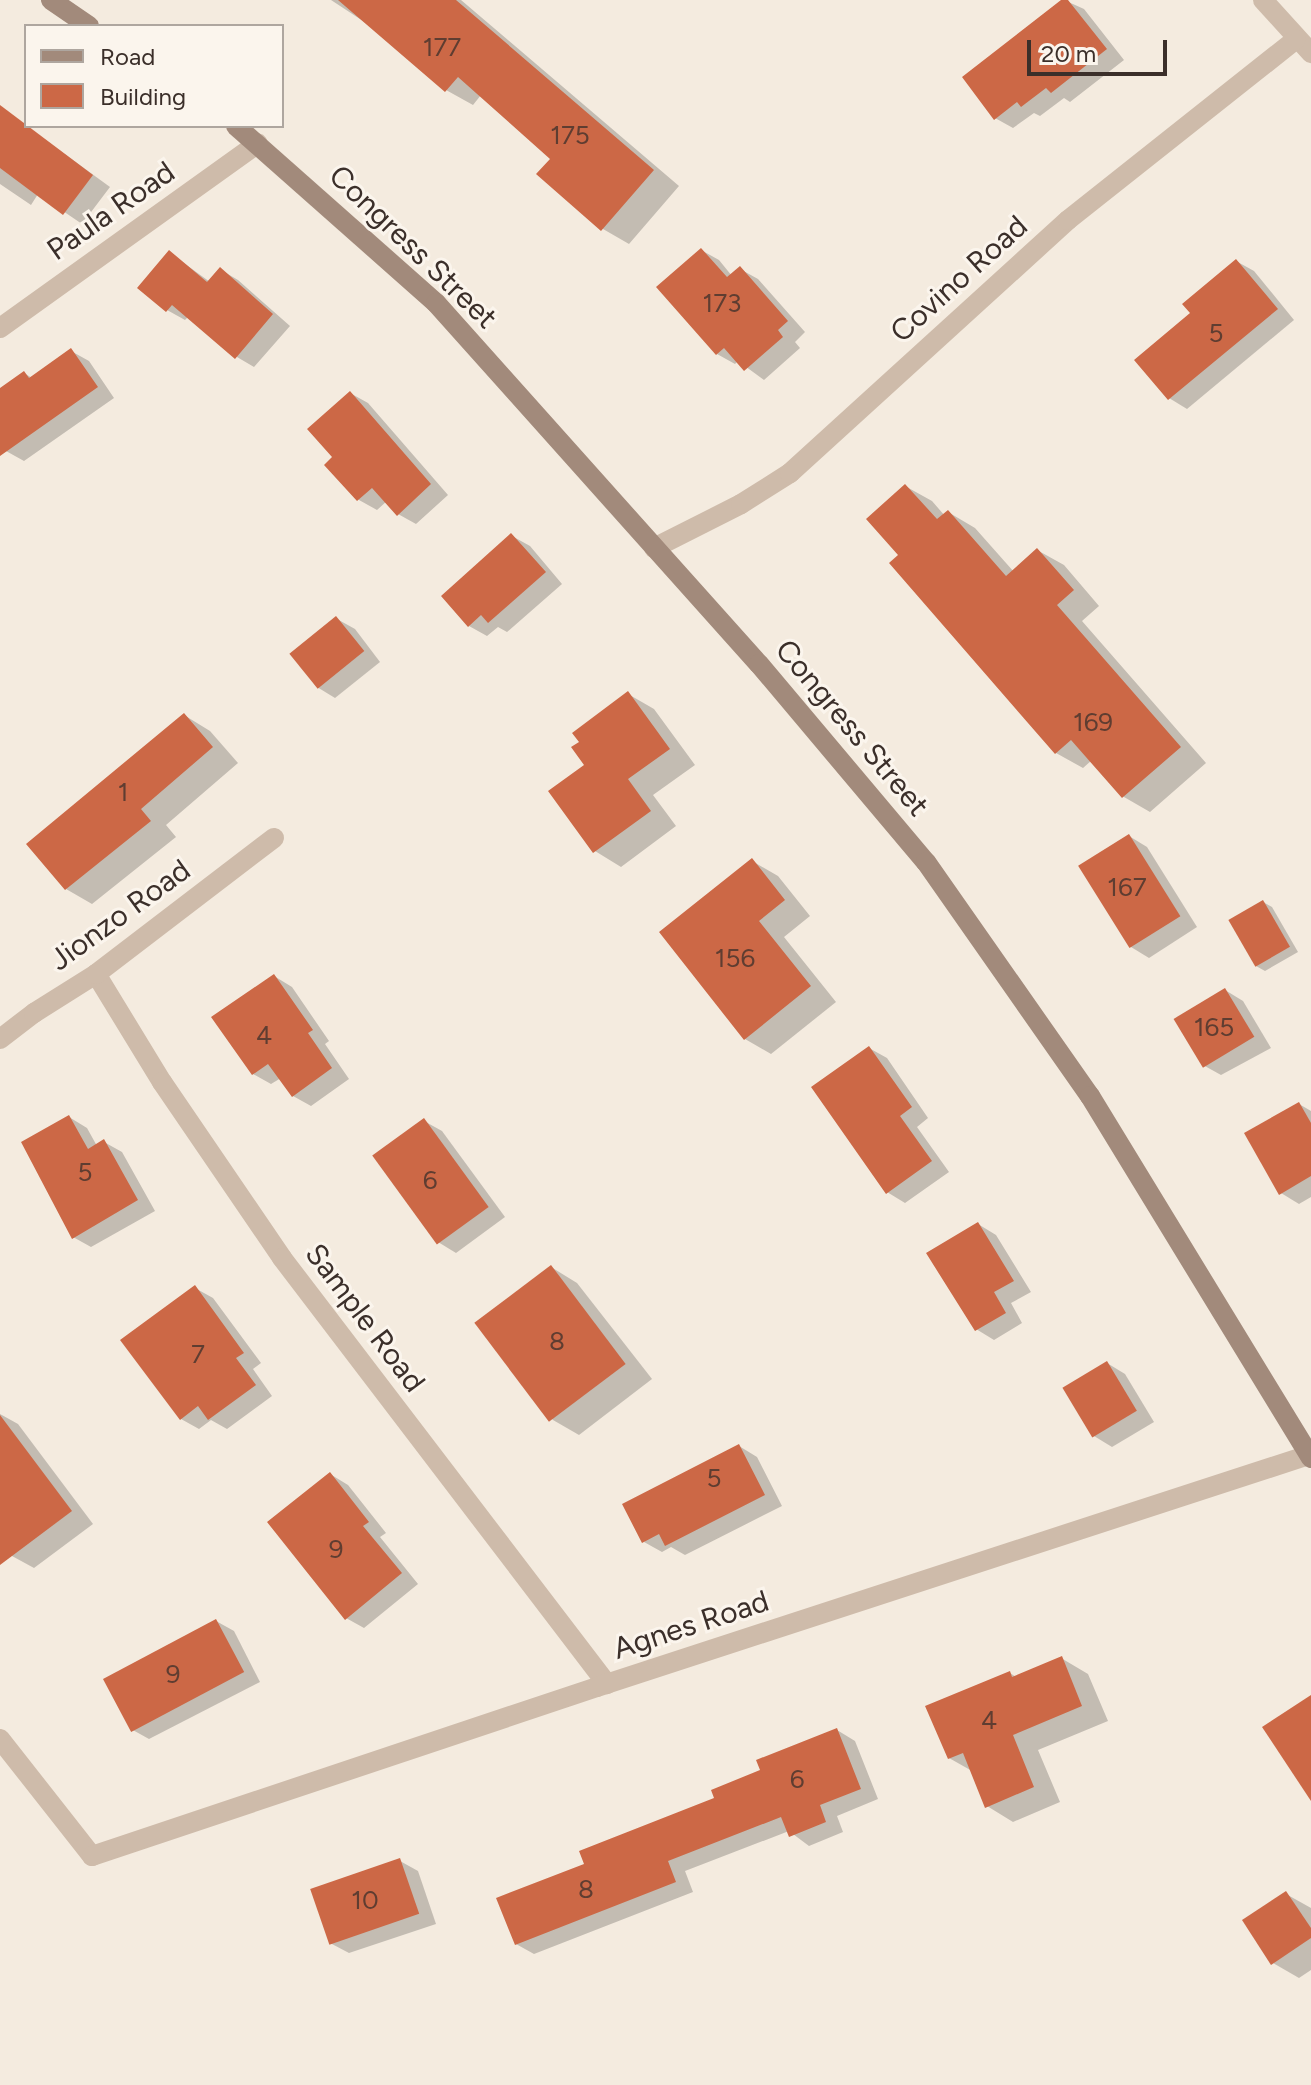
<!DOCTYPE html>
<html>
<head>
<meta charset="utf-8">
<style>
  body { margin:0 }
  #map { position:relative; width:1311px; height:2085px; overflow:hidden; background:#f4ebdf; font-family:Figtree,sans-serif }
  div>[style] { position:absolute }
  .shadow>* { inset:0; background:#0003 }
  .building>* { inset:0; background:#cc6846; transform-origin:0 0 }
  .minor>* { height:20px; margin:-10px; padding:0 10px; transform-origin:10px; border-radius:10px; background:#cebbaa }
  .secondary>* { height:20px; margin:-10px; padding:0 10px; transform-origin:10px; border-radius:10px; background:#a28a7b }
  span { translate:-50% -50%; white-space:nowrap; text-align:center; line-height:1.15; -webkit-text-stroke:6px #fbf5ed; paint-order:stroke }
  .number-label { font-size:26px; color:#5f3d31 }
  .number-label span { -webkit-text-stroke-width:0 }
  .street-label { font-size:30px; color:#3b2f2a }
  .legend { position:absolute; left:24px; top:24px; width:260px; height:104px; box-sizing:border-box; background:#fbf5ed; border:2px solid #aea69f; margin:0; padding:10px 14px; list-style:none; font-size:24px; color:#3b2f2a }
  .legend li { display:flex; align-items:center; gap:16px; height:40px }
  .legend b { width:40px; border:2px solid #aea69f }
  .scale { position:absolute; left:1027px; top:40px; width:140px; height:36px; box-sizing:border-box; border:4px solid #3b2f2a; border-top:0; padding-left:10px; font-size:24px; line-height:28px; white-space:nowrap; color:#3b2f2a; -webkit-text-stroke:6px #fbf5ed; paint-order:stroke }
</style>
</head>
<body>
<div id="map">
  <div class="shadow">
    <i style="clip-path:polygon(331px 0,461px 0,679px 186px,629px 244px,603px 229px,553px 159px,481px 95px,473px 105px,446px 90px,369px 25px)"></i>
    <i style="clip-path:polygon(1064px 0,1084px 9px,1124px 60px,1070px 102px,1064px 98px,1040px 116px,1034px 113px,1013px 128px,995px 118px)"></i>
    <i style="clip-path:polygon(0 107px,110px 187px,82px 224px,38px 194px,31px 205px,0 184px)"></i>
    <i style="clip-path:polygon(701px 250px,719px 260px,732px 276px,740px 269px,758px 279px,805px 332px,795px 342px,800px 348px,764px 380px,738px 361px,735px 364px,717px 354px)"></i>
    <i style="clip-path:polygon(170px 253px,210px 282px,221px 270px,238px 280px,290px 326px,254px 367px,237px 357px,189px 316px,185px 320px,167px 310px)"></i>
    <i style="clip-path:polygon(1236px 261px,1254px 271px,1294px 320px,1187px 409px,1169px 398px,1192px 313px)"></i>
    <i style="clip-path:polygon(71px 351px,89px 361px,114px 398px,24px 461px,6px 451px,0 442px,0 390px,24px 373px,32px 378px)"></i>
    <i style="clip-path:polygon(350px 393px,368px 403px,448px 495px,416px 524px,398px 514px,387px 501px,377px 510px,359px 500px,327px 465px,335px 457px)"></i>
    <i style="clip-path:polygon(905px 486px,932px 501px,945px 516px,948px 512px,975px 528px,1014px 572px,1037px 550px,1064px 565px,1099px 606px,1082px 621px,1206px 763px,1150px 812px,1124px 797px,1092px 760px,1083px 768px,1056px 753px,892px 563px,901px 555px)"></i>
    <i style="clip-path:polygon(512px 536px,530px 546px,562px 584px,507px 632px,498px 627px,487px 636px,469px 626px)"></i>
    <i style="clip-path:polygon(337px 619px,355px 629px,380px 662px,335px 698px,317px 687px)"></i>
    <i style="clip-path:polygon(628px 694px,654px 709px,695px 765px,653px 795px,676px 826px,621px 867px,595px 851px)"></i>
    <i style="clip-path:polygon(184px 715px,210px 731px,238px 763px,166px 825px,176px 837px,92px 904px,66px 889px)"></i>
    <i style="clip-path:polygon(1129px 836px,1147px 847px,1197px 927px,1149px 958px,1131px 947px)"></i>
    <i style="clip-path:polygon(752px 861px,778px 876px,810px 916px,784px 937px,836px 1002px,771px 1054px,745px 1039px)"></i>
    <i style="clip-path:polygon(1263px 902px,1272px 907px,1298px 952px,1265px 971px,1256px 966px)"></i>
    <i style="clip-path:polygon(274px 976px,292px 987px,329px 1041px,325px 1044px,349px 1079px,311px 1106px,293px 1096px,281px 1078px,271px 1084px,253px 1074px)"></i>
    <i style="clip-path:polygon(1225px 990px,1243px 1001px,1271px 1048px,1221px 1075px,1203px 1065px)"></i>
    <i style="clip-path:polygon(869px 1048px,887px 1058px,928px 1118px,917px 1127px,949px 1172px,905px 1203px,887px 1192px)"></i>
    <i style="clip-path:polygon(1299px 1104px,1311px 1111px,1311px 1197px,1299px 1204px,1281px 1193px)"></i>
    <i style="clip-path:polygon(69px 1117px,87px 1128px,97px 1146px,104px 1142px,122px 1152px,155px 1211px,91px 1247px,73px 1237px)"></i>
    <i style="clip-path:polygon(424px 1121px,442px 1131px,505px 1217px,456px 1253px,438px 1242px)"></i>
    <i style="clip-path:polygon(978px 1224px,996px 1235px,1031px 1292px,1011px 1303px,1022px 1323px,994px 1340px,976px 1329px)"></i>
    <i style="clip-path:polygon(551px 1267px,577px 1283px,652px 1379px,579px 1435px,553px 1420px,478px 1324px)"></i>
    <i style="clip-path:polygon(195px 1288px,213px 1298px,261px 1363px,253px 1369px,272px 1396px,227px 1429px,211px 1420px,199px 1429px,181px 1419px)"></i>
    <i style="clip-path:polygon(1107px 1363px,1125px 1374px,1154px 1422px,1112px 1447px,1094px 1436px)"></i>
    <i style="clip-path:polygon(0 1414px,18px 1424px,93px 1524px,34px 1568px,12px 1556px,0 1540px)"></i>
    <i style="clip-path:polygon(739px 1446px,757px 1457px,782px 1506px,685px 1555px,671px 1547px,662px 1552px,644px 1542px)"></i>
    <i style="clip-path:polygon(330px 1474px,348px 1485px,386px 1533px,380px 1537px,418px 1584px,364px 1628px,346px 1618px)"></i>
    <i style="clip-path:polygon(216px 1621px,234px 1631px,260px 1682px,149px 1739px,131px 1729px)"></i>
    <i style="clip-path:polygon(1061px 1658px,1088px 1674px,1108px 1721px,1038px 1750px,1060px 1802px,1013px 1822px,987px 1806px,972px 1771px,949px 1758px,1010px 1673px,1016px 1677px)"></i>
    <i style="clip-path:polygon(837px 1730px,855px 1741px,878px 1799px,837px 1816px,843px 1832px,809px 1846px,789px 1831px,685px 1871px,693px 1892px,534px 1954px,516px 1944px,587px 1865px,716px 1799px)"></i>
    <i style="clip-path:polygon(400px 1861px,418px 1871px,436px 1924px,349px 1953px,330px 1943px)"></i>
    <i style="clip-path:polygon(1286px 1894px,1311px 1908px,1311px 1970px,1299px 1978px,1273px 1963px)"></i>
  </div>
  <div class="building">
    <i style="clip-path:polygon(338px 0,456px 0,654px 170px,601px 231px,536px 174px,550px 159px,458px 77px,445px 92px)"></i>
    <i style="clip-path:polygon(1061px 0,1068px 0,1107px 49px,1051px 93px,1046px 88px,1021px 107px,1017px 102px,994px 120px,962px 77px)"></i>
    <i style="clip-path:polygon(0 105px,93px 175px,63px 215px,0 168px)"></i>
    <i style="clip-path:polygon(701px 248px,727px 277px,740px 266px,788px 321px,778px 330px,783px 337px,744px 371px,724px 348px,716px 355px,656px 287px)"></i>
    <i style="clip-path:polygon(169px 250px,207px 282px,220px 267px,273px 314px,235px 359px,172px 305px,166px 312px,137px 288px)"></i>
    <i style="clip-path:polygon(1236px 259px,1278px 309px,1168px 400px,1134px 360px,1190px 313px,1182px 304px)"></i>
    <i style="clip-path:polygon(71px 348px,98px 387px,0 456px,0 388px,24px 371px,29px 378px)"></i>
    <i style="clip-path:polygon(350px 391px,431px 484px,397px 516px,372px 488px,357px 501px,324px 465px,332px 457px,307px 429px)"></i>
    <i style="clip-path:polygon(905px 484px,937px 519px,948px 510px,1006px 576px,1037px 548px,1074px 590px,1057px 605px,1181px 747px,1122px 798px,1071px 740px,1055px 754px,889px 563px,898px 555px,866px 519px)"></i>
    <i style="clip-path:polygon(511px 533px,546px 572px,488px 623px,481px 615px,468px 627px,441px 596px)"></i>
    <i style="left:336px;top:616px;width:45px;height:60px;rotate:51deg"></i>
    <i style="clip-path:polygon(628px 691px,670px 749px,628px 779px,651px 811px,593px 853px,548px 791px,584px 765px,571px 747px,579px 742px,572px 733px)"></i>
    <i style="clip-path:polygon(184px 713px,213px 747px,141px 809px,151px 821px,65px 890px,26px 844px)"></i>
    <i style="left:1129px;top:834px;width:97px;height:60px;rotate:58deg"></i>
    <i style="clip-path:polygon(752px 858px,785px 900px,759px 921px,811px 986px,744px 1040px,659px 932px)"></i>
    <i style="left:1263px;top:900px;width:54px;height:40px;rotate:60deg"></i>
    <i style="clip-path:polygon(274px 974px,313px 1030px,308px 1033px,332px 1068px,292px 1097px,268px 1064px,252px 1075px,211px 1017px)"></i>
    <i style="left:1225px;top:988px;width:57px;height:60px;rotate:59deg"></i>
    <i style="clip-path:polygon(869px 1046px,912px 1107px,900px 1116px,932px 1161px,886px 1194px,811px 1087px)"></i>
    <i style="clip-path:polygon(1299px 1102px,1311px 1123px,1311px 1176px,1279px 1195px,1244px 1133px)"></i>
    <i style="clip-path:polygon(69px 1115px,88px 1149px,104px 1139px,138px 1200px,72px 1239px,21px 1142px)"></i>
    <i style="left:424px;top:1118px;width:110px;height:64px;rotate:54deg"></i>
    <i style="clip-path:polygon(978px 1222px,1014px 1281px,994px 1292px,1006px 1313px,975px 1331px,926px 1253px)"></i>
    <i style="left:551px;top:1265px;width:124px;height:96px;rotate:53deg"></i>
    <i style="clip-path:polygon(195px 1285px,244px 1353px,236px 1358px,256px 1385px,208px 1420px,198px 1406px,180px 1420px,120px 1340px)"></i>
    <i style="left:1107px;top:1361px;width:58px;height:52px;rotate:59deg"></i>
    <i style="clip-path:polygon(0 1415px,72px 1511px,0 1565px)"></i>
    <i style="clip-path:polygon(739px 1444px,765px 1495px,665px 1546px,659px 1534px,642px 1543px,622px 1504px)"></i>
    <i style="clip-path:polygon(330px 1472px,369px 1522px,363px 1526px,402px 1573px,345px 1620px,267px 1522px)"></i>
    <i style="left:216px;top:1619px;width:60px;height:128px;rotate:62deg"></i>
    <i style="clip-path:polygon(1062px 1656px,1082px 1706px,1013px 1735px,1034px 1787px,985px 1808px,963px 1753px,948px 1759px,925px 1706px,1010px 1671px,1012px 1677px)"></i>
    <i style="clip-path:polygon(1311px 1695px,1311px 1801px,1262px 1727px)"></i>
    <i style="clip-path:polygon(837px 1728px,861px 1789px,820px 1805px,826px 1822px,789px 1837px,781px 1817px,668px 1861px,676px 1882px,515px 1945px,496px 1898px,584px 1864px,579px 1851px,714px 1798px,711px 1790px,760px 1770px,756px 1760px)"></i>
    <i style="left:400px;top:1858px;width:59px;height:95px;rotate:71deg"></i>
    <i style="clip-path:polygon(1286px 1891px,1311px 1928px,1311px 1938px,1271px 1965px,1242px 1920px)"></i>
  </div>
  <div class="minor">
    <i style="left:1263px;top:0;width:72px;rotate:47.8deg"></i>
    <i style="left:0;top:328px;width:317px;rotate:-35.6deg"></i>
    <i style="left:654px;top:548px;width:97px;rotate:-26.8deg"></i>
    <i style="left:741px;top:504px;width:58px;rotate:-32.3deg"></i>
    <i style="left:790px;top:473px;width:376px;rotate:-42.3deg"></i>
    <i style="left:1068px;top:220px;width:291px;rotate:-38.4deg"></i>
    <i style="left:96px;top:974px;width:127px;rotate:58.6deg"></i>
    <i style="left:162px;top:1082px;width:213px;rotate:55.7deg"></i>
    <i style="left:282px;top:1258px;width:536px;rotate:52.66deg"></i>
    <i style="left:0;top:1039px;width:43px;rotate:-37.4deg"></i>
    <i style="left:34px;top:1013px;width:73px;rotate:-32.2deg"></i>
    <i style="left:96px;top:974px;width:224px;rotate:-37.4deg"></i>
    <i style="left:0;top:1739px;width:149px;rotate:51.8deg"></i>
    <i style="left:92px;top:1856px;width:533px;rotate:-18.5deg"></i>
    <i style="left:597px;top:1687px;width:749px;rotate:-18.05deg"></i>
  </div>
  <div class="secondary">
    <i style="left:51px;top:0;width:46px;rotate:34.4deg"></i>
    <i style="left:236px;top:126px;width:267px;rotate:41.5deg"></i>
    <i style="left:436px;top:303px;width:484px;rotate:48.2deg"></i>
    <i style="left:759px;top:664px;width:259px;rotate:49.9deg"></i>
    <i style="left:926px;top:862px;width:286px;rotate:55deg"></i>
    <i style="left:1090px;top:1096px;width:424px;rotate:58.6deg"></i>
  </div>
  <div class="number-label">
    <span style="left:442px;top:48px">177</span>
    <span style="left:570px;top:136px">175</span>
    <span style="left:722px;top:304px">173</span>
    <span style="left:1216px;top:334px">5</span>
    <span style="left:1093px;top:723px">169</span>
    <span style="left:123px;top:793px">1</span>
    <span style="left:1127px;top:888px">167</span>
    <span style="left:735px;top:959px">156</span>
    <span style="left:1214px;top:1028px">165</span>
    <span style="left:264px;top:1036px">4</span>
    <span style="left:85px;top:1173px">5</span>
    <span style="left:430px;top:1181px">6</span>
    <span style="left:557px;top:1342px">8</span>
    <span style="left:198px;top:1355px">7</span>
    <span style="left:714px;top:1479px">5</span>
    <span style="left:336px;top:1550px">9</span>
    <span style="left:173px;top:1675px">9</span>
    <span style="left:989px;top:1721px">4</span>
    <span style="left:797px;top:1780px">6</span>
    <span style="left:586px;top:1890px">8</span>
    <span style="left:365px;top:1901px">10</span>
  </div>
  <div class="street-label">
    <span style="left:111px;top:211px;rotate:-35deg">Paula Road</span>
    <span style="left:413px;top:247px;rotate:44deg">Congress Street</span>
    <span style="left:959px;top:279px;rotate:-42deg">Covino Road</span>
    <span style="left:852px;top:728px;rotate:50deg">Congress Street</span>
    <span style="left:120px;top:915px;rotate:-36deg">Jionzo Road</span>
    <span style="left:365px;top:1318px;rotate:53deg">Sample Road</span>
    <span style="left:691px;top:1625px;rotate:-18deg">Agnes Road</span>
  </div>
  <ul class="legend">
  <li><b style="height:10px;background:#a28a7b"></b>Road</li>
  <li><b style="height:22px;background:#cc6846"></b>Building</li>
  </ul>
  <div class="scale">20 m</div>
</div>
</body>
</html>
